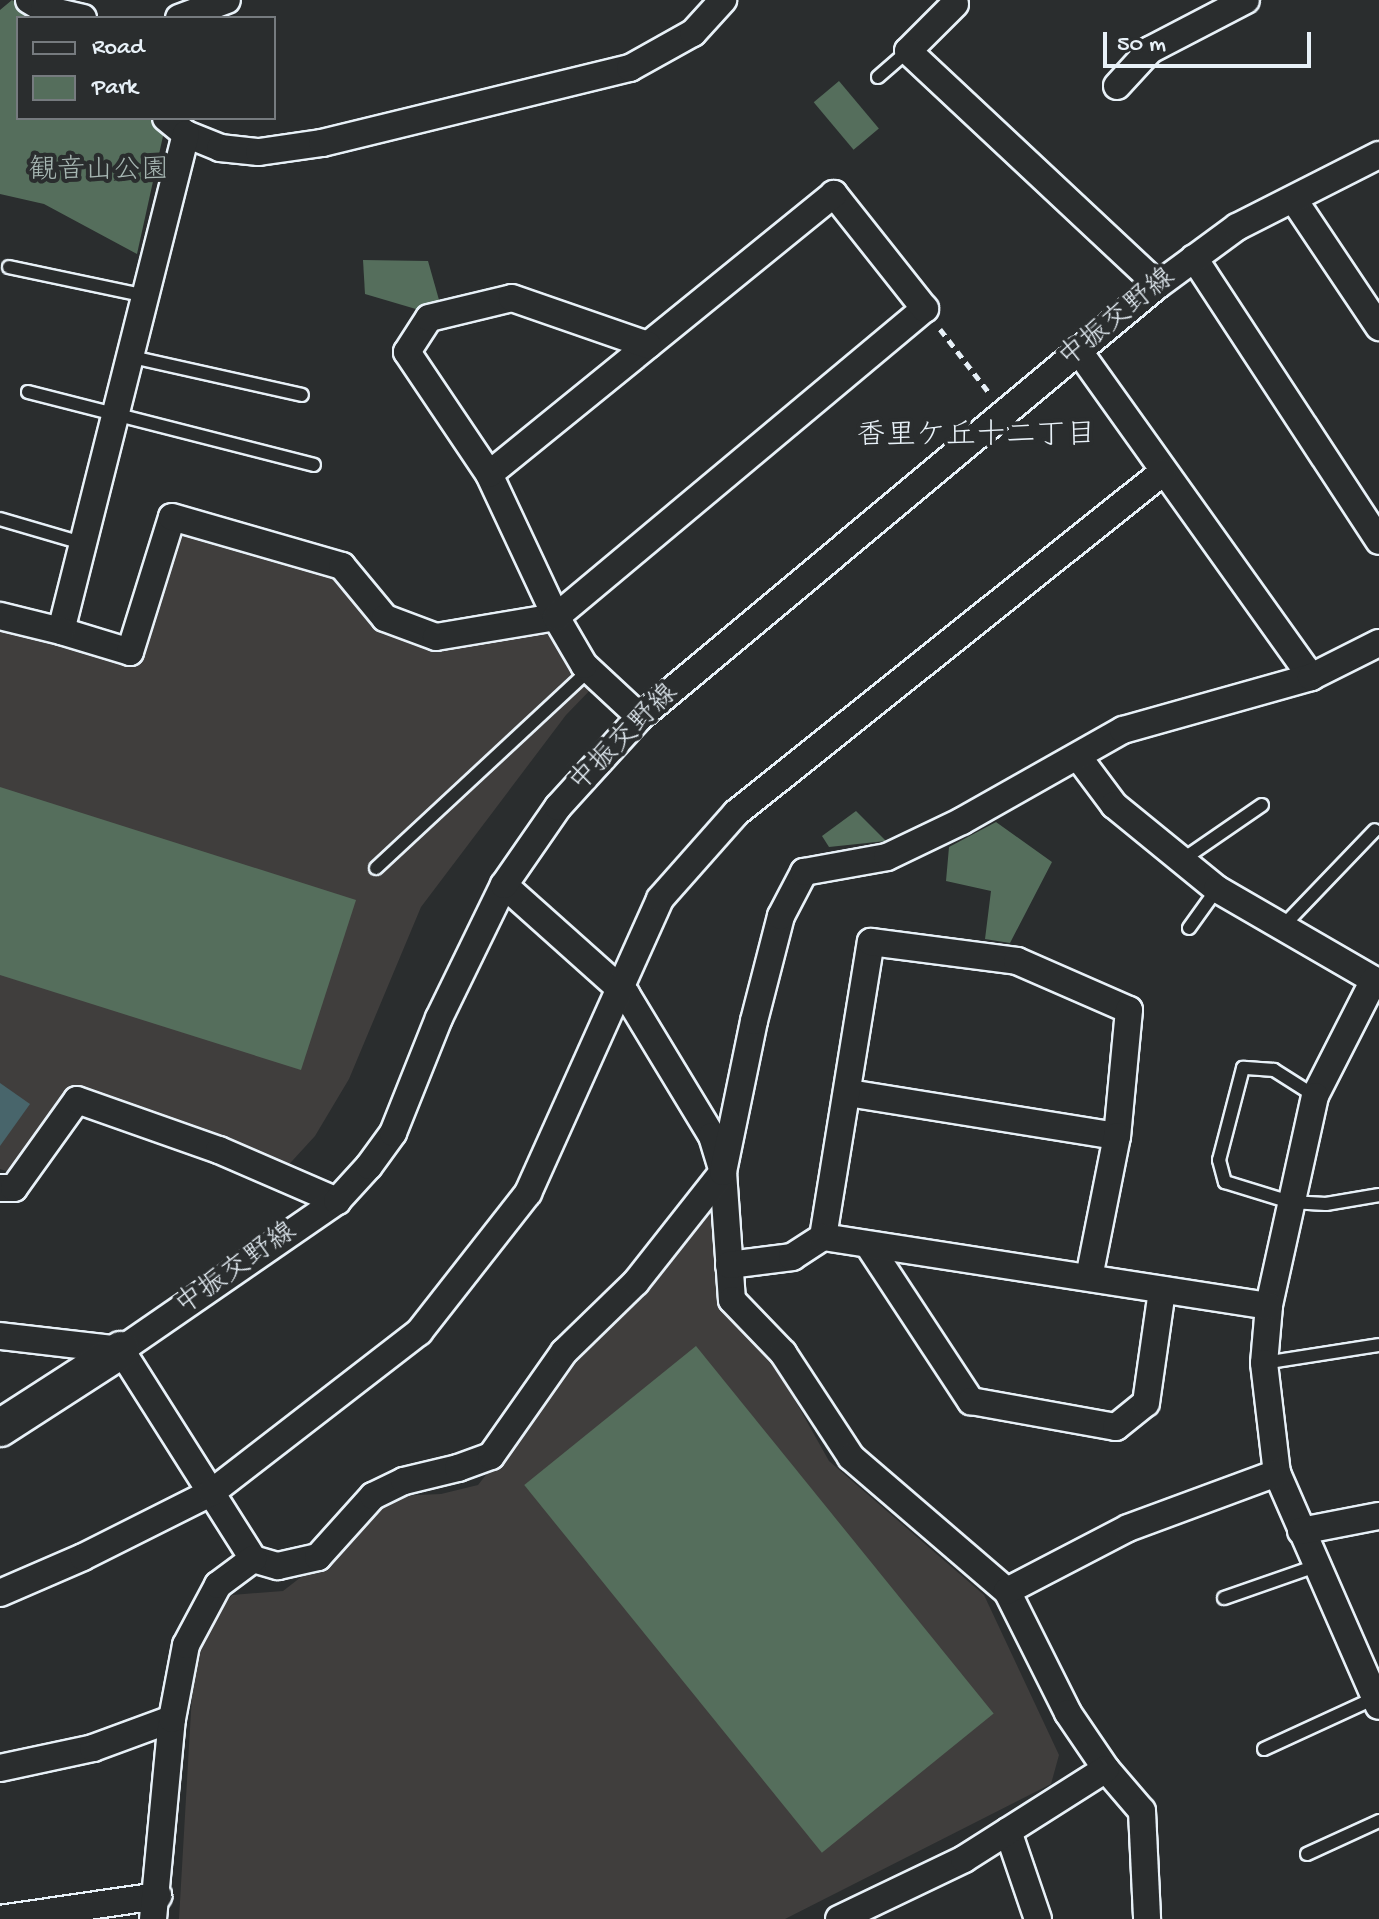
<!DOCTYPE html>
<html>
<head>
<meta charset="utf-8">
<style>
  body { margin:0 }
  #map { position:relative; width:1379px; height:1919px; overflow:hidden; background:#2a2d2e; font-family:"Gochi Hand","Klee One",sans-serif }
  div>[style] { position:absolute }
  .built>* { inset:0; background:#403e3d }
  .green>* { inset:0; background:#556e5c; transform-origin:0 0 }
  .water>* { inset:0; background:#48656b }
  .path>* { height:5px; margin-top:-2.5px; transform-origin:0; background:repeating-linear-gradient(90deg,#e8f1f8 0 8px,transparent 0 14px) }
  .roads { filter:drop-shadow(2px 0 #e8f1f8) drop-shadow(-2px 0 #e8f1f8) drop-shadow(0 2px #e8f1f8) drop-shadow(0 -2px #e8f1f8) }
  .lane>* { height:12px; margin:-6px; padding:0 6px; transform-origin:6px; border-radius:6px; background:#2a2d2e }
  .street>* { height:26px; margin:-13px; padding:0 13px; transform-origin:13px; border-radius:13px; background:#2a2d2e }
  .secondary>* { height:36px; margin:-18px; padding:0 18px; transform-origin:18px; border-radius:18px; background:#2a2d2e }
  span { translate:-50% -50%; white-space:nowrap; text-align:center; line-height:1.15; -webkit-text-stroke:8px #2a2d2e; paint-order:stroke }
  .park-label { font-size:28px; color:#a6b6b2 }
  .street-label { font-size:28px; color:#e8f1f8 }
  .neighbourhood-label { font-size:30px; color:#e8f1f8 }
  .legend { position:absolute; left:16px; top:16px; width:260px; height:104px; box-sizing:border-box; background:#2a2d2e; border:2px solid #767b7f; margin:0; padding:10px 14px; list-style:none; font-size:24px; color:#e8f1f8 }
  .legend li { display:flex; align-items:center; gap:16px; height:40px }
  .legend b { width:40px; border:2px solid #767b7f }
  .scale { position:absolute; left:1103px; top:32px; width:208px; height:36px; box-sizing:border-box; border:4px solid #e8f1f8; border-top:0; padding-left:10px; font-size:24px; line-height:28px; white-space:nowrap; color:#e8f1f8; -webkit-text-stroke:6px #2a2d2e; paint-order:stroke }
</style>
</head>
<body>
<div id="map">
  <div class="built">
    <i style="clip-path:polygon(176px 525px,339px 572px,381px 624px,555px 624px,597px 683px,566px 715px,421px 907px,349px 1079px,315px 1136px,282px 1172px,76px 1095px,18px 1175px,0 1169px,0 629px,134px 661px)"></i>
    <i style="clip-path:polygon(710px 1209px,718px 1302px,774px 1363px,829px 1461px,984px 1595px,1059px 1755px,1051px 1784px,785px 1919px,179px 1919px,195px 1642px,232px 1595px,283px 1591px,345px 1543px,394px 1496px,441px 1494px,478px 1485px,552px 1391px)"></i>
  </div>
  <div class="green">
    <i style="clip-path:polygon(12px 0,40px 18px,18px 18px,18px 118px,155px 118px,165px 127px,137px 254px,44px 204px,0 194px,0 10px)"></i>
    <i style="left:839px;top:81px;width:62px;height:33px;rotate:50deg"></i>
    <i style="clip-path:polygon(363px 260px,428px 261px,441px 307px,426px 312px,365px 294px)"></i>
    <i style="clip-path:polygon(0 787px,356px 900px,301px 1070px,0 975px)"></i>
    <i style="clip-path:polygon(856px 811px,886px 841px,829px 847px,822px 836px)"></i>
    <i style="clip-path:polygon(996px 822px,1052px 862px,1010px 943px,985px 939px,991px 891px,946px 881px,949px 847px)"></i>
    <i style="left:696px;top:1346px;width:473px;height:221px;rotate:51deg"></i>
  </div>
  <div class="water">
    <i style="clip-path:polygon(0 1083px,30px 1104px,0 1146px)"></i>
  </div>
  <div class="path">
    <i style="left:940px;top:329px;width:82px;rotate:52.4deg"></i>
  </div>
  <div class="roads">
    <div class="lane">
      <i style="left:878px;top:77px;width:40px;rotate:-41deg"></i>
      <i style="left:9px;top:267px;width:141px;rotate:11.9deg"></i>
      <i style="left:132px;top:357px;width:174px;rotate:12.6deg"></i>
      <i style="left:28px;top:392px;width:295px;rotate:14.3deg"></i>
      <i style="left:0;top:519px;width:89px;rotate:16.4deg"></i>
      <i style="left:1182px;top:860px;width:97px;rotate:-34.5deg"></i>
      <i style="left:376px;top:868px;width:291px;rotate:-42.9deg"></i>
      <i style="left:1282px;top:927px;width:134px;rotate:-46.2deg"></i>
      <i style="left:1189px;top:928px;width:48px;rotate:-54.3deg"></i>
      <i style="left:1315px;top:1096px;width:49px;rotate:-147.6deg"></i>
      <i style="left:1274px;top:1070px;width:31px;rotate:-176deg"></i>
      <i style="left:1243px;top:1068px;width:95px;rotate:104.6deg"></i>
      <i style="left:1219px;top:1160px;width:23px;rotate:75deg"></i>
      <i style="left:1225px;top:1182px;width:68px;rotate:17.1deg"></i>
      <i style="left:1290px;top:1202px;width:36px;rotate:3deg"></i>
      <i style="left:1326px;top:1204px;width:54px;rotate:-9.6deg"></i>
      <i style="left:1264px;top:1363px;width:116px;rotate:-8.9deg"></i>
      <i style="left:1224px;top:1598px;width:97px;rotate:-19.2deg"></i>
      <i style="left:1264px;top:1749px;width:122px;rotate:-24.7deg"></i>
      <i style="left:1307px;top:1854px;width:79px;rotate:-24.6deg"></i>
    </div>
    <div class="street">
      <i style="left:29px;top:0;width:17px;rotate:31deg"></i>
      <i style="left:44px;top:9px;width:40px;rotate:13deg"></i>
      <i style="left:955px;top:4px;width:66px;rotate:135deg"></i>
      <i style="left:908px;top:51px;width:342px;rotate:43.1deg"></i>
      <i style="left:179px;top:18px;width:51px;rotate:-20.6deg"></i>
      <i style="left:1117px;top:86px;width:49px;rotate:-47.5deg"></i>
      <i style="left:1150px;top:50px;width:108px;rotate:-27.5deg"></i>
      <i style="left:166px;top:118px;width:26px;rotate:39deg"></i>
      <i style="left:186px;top:134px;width:37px;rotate:22deg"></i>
      <i style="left:220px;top:148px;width:39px;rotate:6deg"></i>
      <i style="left:259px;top:152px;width:64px;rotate:-8.1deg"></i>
      <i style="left:322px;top:143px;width:317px;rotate:-13.7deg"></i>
      <i style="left:630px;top:68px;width:72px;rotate:-29.1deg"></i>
      <i style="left:693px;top:33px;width:45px;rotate:-47.7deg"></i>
      <i style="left:186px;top:134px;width:512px;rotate:104.12deg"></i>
      <i style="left:61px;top:631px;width:72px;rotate:16.9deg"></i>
      <i style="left:130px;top:652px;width:141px;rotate:-72.7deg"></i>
      <i style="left:172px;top:517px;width:177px;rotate:16.1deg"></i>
      <i style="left:342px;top:566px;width:67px;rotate:50.4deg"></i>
      <i style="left:385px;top:618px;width:54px;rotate:20.4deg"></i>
      <i style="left:436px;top:637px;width:122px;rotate:-9.5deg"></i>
      <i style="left:556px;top:617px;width:158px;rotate:-115.1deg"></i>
      <i style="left:1294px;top:200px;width:153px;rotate:56.2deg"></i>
      <i style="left:1194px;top:258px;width:338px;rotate:56.8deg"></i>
      <i style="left:1078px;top:350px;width:402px;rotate:54.5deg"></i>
      <i style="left:0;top:616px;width:63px;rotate:13.8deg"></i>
      <i style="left:640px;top:717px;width:76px;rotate:-137.1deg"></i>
      <i style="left:584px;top:665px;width:56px;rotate:-120.3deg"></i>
      <i style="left:556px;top:617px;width:481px;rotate:-39.9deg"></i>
      <i style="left:925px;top:309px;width:147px;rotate:-128.4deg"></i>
      <i style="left:834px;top:194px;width:444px;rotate:140.9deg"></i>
      <i style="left:489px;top:474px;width:147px;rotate:-123.9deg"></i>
      <i style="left:407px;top:352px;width:40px;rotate:-57.1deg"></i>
      <i style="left:429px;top:318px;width:85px;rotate:-13.5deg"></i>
      <i style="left:512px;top:298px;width:144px;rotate:19.1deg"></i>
      <i style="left:1079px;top:758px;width:59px;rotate:53.3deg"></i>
      <i style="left:1114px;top:805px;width:133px;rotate:39.2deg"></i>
      <i style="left:1217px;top:889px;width:187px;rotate:30.1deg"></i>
      <i style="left:504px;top:885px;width:164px;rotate:41.8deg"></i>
      <i style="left:626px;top:994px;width:166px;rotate:58.8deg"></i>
      <i style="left:712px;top:1136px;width:38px;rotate:73deg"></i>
      <i style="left:723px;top:1172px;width:128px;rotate:86deg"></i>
      <i style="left:732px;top:1300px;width:74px;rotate:46.1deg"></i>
      <i style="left:783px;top:1353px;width:124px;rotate:56.8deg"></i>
      <i style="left:851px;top:1457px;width:206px;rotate:40.7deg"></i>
      <i style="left:1007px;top:1591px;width:136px;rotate:63.4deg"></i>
      <i style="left:1068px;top:1713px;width:68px;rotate:55.8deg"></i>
      <i style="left:1106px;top:1769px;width:55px;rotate:49.4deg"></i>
      <i style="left:1142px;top:1811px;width:108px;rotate:87.3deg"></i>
      <i style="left:1374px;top:980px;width:130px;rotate:117deg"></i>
      <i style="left:1315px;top:1096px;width:215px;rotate:102.4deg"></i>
      <i style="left:1269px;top:1306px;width:57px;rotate:95deg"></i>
      <i style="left:1264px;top:1363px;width:111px;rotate:83.3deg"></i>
      <i style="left:1277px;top:1473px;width:254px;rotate:66.4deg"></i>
      <i style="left:848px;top:1093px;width:272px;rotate:9.1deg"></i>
      <i style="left:0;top:1188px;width:14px"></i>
      <i style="left:14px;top:1188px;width:108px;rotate:-54.4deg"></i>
      <i style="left:77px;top:1100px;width:151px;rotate:19.4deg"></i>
      <i style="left:219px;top:1150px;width:129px;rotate:23.4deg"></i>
      <i style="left:823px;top:1237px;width:299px;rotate:-80.8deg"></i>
      <i style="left:871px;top:942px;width:147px;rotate:7.4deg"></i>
      <i style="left:1017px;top:961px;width:122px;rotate:23.6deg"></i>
      <i style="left:1129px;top:1010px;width:127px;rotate:95.4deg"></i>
      <i style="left:1117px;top:1136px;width:144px;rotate:101.2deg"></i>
      <i style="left:869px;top:1246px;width:186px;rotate:56.7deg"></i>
      <i style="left:971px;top:1401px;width:147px;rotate:10.2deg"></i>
      <i style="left:1116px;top:1427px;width:38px;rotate:-39deg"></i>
      <i style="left:1146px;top:1403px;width:114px;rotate:-81.9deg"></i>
      <i style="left:729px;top:1265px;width:64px;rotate:-7.2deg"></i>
      <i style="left:792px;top:1257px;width:37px;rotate:-33deg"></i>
      <i style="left:823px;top:1237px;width:451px;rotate:8.8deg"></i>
      <i style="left:0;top:1336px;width:122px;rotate:6.6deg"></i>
      <i style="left:121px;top:1350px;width:247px;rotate:57.7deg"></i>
      <i style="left:253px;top:1559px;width:26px;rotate:16deg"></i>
      <i style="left:278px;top:1566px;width:41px;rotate:-12.7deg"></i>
      <i style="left:318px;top:1557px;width:82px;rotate:-48deg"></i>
      <i style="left:373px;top:1496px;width:34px;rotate:-26deg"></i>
      <i style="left:404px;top:1481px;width:56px;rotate:-13.5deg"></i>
      <i style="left:458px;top:1468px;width:35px;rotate:-20deg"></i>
      <i style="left:491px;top:1456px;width:127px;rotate:-54.9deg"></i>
      <i style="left:564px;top:1352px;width:100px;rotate:-44.2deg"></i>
      <i style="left:636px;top:1282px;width:140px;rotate:-51.7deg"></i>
      <i style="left:723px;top:1172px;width:154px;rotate:-78.4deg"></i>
      <i style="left:754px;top:1021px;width:108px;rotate:-75.6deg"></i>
      <i style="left:781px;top:916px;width:50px;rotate:-62.4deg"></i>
      <i style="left:804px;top:872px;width:84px;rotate:-10.2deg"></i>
      <i style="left:887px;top:857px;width:83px;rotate:-25.6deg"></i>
      <i style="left:962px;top:821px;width:185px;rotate:-29.5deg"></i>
      <i style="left:1123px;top:730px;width:195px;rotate:-15.7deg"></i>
      <i style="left:1311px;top:677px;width:76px;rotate:-26.6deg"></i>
      <i style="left:121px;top:1350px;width:262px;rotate:-34.6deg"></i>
      <i style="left:337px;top:1201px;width:47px;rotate:-47.6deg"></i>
      <i style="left:369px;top:1166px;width:41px;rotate:-54deg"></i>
      <i style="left:393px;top:1133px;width:124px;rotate:-68.2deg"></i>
      <i style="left:439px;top:1018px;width:148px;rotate:-64deg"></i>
      <i style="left:504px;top:885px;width:95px;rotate:-55.3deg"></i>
      <i style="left:558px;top:807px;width:122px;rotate:-47.7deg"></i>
      <i style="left:640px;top:717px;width:674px;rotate:-39.83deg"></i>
      <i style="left:1158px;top:285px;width:98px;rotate:-36.3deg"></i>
      <i style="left:1237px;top:227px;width:159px;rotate:-26.9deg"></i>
      <i style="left:1301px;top:1531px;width:79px;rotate:-10.9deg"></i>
      <i style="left:1007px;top:1591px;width:136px;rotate:-27.5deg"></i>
      <i style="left:1128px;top:1528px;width:159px;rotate:-20.3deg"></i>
      <i style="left:0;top:1593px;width:90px;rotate:-23.4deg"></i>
      <i style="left:83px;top:1557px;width:144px;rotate:-26.7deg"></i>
      <i style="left:212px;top:1492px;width:262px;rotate:-37.7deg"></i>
      <i style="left:419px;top:1332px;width:177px;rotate:-51.9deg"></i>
      <i style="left:528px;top:1193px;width:322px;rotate:-65.8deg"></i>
      <i style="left:660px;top:899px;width:115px;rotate:-48.5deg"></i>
      <i style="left:736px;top:813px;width:546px;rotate:-38.61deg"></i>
      <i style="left:0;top:1768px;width:95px;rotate:-12.1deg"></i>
      <i style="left:93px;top:1748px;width:84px;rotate:-20.2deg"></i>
      <i style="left:1008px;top:1831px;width:93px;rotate:71.2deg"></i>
      <i style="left:0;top:1919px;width:160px;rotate:-8.3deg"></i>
      <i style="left:153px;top:1919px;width:201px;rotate:-84.6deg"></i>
      <i style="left:172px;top:1719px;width:75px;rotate:-79.3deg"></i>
      <i style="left:186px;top:1645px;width:68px;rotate:-61.9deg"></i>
      <i style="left:218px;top:1585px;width:44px;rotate:-36.6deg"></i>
      <i style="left:839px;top:1919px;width:139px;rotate:-25.6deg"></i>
      <i style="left:964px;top:1859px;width:168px;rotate:-32.4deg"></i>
    </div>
    <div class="secondary">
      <i style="left:0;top:1428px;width:144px;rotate:-32.8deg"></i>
    </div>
  </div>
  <div class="park-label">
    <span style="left:99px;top:172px">観音山公園</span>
  </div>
  <div class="street-label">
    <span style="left:1118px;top:319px;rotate:-39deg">中振交野線</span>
    <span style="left:625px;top:739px;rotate:-45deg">中振交野線</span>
    <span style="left:237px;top:1270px;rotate:-35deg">中振交野線</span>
  </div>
  <div class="neighbourhood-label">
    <span style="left:976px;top:438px">香里ケ丘十二丁目</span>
  </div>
  <ul class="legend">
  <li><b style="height:10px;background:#2a2d2e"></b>Road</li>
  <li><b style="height:22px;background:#556e5c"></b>Park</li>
  </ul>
  <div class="scale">50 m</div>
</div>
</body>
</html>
